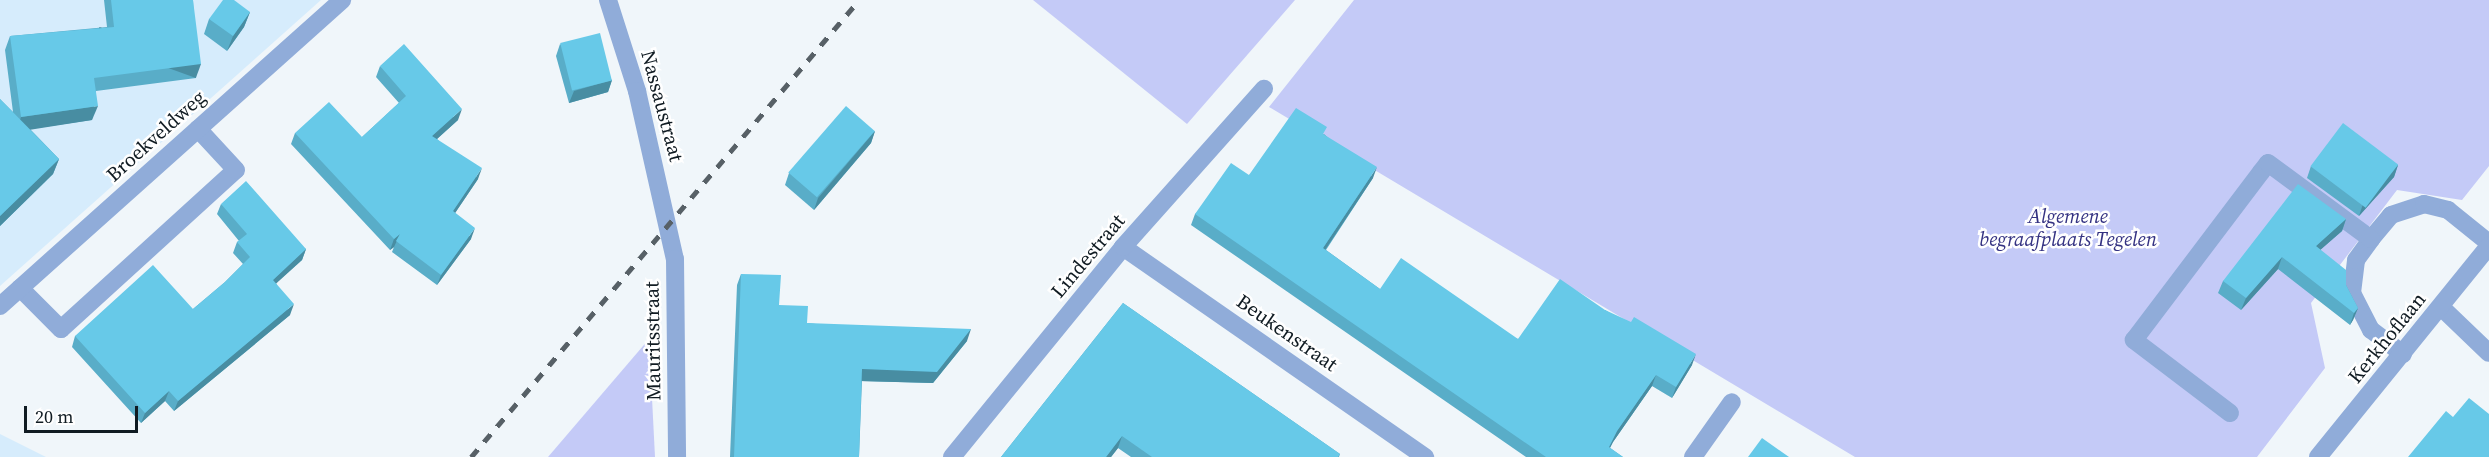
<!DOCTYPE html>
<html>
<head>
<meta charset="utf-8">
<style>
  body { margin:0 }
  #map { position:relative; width:2489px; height:457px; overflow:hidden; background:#f0f6fa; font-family:"Source Serif 4",serif }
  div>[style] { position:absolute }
  .built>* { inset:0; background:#d6ecfc }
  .green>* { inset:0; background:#c4caf7 }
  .minor>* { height:18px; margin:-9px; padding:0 9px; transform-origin:9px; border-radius:9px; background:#90acd9 }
  .rail>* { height:4.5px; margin-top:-2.25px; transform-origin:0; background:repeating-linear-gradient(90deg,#576066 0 10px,transparent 0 20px) }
  .wall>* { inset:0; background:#59adc8 }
  .shaded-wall>* { inset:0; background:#488da2; transform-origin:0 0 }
  .building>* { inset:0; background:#67c9e8; transform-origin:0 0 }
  span { translate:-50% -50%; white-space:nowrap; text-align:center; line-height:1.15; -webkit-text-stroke:5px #fff; paint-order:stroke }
  .street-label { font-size:20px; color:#101b22 }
  .park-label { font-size:20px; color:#343282; font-style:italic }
  .scale { position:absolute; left:24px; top:406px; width:114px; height:27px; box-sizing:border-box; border:3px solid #101b22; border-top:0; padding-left:8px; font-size:18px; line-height:21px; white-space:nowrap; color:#101b22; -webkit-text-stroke:4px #fff; paint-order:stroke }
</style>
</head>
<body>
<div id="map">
  <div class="built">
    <i style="clip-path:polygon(0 0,321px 0,0 286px)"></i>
    <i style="clip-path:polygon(0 434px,46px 457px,0 457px)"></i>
  </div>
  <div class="green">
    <i style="clip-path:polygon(1033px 0,1295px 0,1187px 124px)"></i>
    <i style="clip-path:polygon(1354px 0,2489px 0,2489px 166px,2462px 200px,2397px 190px,2311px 303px,2325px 368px,2257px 457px,1855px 457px,1269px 107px)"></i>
    <i style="clip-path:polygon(649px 339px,655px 457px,548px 457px)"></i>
  </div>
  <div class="minor">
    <i style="left:608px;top:0;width:96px;rotate:72.3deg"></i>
    <i style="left:637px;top:91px;width:172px;rotate:77.3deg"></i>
    <i style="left:675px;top:259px;width:198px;rotate:89.4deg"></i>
    <i style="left:1123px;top:247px;width:368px;rotate:34.8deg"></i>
    <i style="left:20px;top:288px;width:58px;rotate:45deg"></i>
    <i style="left:61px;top:329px;width:236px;rotate:-42.3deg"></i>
    <i style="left:236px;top:170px;width:56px;rotate:-132.8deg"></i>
    <i style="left:0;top:306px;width:459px;rotate:-41.8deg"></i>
    <i style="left:2441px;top:307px;width:66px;rotate:43.8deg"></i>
    <i style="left:2403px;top:354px;width:40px;rotate:-143deg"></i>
    <i style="left:2371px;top:330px;width:42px;rotate:-117.2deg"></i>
    <i style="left:2352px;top:293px;width:33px;rotate:-83deg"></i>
    <i style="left:2356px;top:260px;width:26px;rotate:-54deg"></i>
    <i style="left:2371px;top:239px;width:31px;rotate:-50deg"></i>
    <i style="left:2391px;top:215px;width:35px;rotate:-18deg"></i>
    <i style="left:2424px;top:204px;width:25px;rotate:14deg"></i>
    <i style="left:2448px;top:210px;width:53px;rotate:38.8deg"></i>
    <i style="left:2230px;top:413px;width:121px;rotate:-142.8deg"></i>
    <i style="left:2134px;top:340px;width:211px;rotate:-52.9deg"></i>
    <i style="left:2261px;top:172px;width:11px;rotate:-52deg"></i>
    <i style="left:2268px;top:163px;width:128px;rotate:36.4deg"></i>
    <i style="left:952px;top:457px;width:271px;rotate:-50.8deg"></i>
    <i style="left:1123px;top:247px;width:212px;rotate:-48.3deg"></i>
    <i style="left:1693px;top:457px;width:67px;rotate:-54.7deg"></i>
    <i style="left:2318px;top:457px;width:272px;rotate:-51deg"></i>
  </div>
  <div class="rail">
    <i style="left:471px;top:457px;width:599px;rotate:-49.67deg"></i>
  </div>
  <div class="wall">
    <i style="clip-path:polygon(104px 0,193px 0,196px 78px,96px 91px,92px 120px,30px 129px,59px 159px,53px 174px,0 226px,0 99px,13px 112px,5px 50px,10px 36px,107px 27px)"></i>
    <i style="clip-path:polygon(250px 12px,244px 27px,227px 51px,204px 34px,209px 19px)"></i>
    <i style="clip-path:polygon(560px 44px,612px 80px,608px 92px,569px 103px,556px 56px)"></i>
    <i style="clip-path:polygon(380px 66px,458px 120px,437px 139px,478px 179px,455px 213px,471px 239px,437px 285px,392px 252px,394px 247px,390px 250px,291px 144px,295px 133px,362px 137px,399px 103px,376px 77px)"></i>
    <i style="clip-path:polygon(875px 131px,871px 143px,814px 210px,785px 185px,789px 173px)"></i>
    <i style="clip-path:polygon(1324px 134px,1373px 178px,1326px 250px,1380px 289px,1518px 339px,1605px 310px,1692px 365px,1672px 398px,1652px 386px,1613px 442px,1610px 448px,1623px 457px,1526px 457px,1191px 225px,1195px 214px,1249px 175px)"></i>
    <i style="clip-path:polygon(2398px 165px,2394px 177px,2359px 216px,2307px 178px,2311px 166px)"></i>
    <i style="clip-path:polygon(221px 204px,306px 249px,302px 260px,276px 283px,290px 315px,174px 411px,165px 401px,141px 423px,72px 347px,75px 336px,193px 309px,225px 282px,243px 264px,233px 253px,237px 242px,239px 241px,217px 214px)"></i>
    <i style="clip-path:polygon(2346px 219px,2342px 231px,2320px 250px,2346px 285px,2358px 308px,2353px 320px,2350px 325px,2278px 269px,2241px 310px,2218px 293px,2223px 281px)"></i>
    <i style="clip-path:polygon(741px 274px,779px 305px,807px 323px,967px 341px,933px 383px,862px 381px,859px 457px,730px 457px,737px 285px)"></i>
    <i style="clip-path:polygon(1123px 303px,1340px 454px,1339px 457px,1131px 457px,1118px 448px,1111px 457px,1001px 457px)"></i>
  </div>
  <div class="shaded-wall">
    <i style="clip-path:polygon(250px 12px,244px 27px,227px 51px,233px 36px)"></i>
    <i style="left:201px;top:64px;width:15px;height:108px;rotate:110deg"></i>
    <i style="clip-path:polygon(612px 80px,608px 92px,569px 103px,574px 91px)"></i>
    <i style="clip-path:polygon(98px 106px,92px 120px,16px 132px,21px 117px)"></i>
    <i style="clip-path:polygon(462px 109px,458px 120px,428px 147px,432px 136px)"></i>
    <i style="clip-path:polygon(875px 131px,871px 143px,814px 210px,818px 198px)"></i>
    <i style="clip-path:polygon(59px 159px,53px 174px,0 226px,0 216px)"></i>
    <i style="clip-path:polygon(2398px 165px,2394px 177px,2359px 216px,2363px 204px)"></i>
    <i style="clip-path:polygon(1377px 167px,1373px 178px,1319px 259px,1323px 248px)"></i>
    <i style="clip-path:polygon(482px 168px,478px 179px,449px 222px,453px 211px)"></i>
    <i style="clip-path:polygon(2346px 219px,2342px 231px,2311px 258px,2316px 246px)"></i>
    <i style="clip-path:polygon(475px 228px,471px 239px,437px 285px,441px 275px)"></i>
    <i style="clip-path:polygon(400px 234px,394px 247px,390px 250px,394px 239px)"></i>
    <i style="clip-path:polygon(306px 249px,302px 260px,269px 290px,273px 280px)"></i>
    <i style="clip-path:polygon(2282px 257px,2278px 269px,2241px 310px,2246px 298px)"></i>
    <i style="clip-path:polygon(294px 304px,290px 315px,174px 411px,178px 401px)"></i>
    <i style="clip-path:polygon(2358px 308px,2353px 320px,2350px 325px,2354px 313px)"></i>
    <i style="clip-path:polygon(971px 329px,967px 341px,933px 383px,858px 381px,862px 369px)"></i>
    <i style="clip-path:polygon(1696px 354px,1692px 365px,1672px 398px,1676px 387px)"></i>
    <i style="clip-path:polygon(1656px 375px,1652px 386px,1613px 442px,1605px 457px,1609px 447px,1617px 431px)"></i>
    <i style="clip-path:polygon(169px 391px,165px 401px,141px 423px,145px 413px)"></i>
    <i style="clip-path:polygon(1122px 436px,1118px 448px,1111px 457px,1106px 457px)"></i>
  </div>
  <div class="building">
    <i style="clip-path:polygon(111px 0,193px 0,201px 64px,94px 78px,98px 106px,21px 117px,10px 36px,114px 27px)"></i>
    <i style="clip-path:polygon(223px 0,234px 0,250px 12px,233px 36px,209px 19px)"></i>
    <i style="left:600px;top:33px;width:49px;height:41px;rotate:76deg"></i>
    <i style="clip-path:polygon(404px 44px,462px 109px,432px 136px,482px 168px,453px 211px,475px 228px,441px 275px,396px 241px,400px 234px,394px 239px,295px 133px,329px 102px,362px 137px,406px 96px,380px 66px)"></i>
    <i style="clip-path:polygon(0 99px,59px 159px,0 216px)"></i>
    <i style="left:846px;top:106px;width:38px;height:88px;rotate:41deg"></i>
    <i style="clip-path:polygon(1296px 108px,1327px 127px,1323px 134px,1377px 167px,1323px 248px,1380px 289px,1401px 258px,1518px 339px,1560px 279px,1605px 310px,1631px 322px,1634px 317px,1696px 354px,1676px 387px,1656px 375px,1617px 431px,1609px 447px,1623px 457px,1546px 457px,1195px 214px,1231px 163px,1249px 175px)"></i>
    <i style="left:2343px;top:123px;width:69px;height:54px;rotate:37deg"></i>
    <i style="clip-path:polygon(246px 181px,306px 249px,273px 280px,294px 304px,178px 401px,169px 391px,145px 413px,75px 336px,153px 265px,193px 309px,225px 282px,250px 257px,237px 242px,247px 234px,221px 204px)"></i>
    <i style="clip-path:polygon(2298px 184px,2346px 219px,2316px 246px,2346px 270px,2346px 285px,2358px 308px,2354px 313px,2282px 257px,2246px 298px,2223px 281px)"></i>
    <i style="clip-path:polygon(741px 274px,781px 275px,779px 305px,808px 306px,807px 323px,971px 329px,937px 372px,862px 369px,859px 457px,734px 457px)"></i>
    <i style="clip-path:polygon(1123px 303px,1340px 454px,1338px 457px,1152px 457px,1122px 436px,1106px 457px,1001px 457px)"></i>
    <i style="clip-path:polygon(2469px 398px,2489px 414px,2489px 457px,2408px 457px,2446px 411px,2453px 417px)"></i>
    <i style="clip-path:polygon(1762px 438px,1789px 457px,1748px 457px)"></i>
  </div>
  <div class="street-label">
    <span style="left:662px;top:106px;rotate:75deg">Nassaustraat</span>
    <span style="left:156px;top:136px;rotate:-42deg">Broekveldweg</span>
    <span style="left:1088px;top:256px;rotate:-50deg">Lindestraat</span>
    <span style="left:1287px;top:333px;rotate:35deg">Beukenstraat</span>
    <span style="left:2387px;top:338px;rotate:-51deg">Kerkhoflaan</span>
    <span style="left:653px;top:341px;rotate:-91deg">Mauritsstraat</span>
  </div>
  <div class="park-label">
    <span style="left:2068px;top:228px">Algemene<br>begraafplaats Tegelen</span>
  </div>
  <div class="scale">20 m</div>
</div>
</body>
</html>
